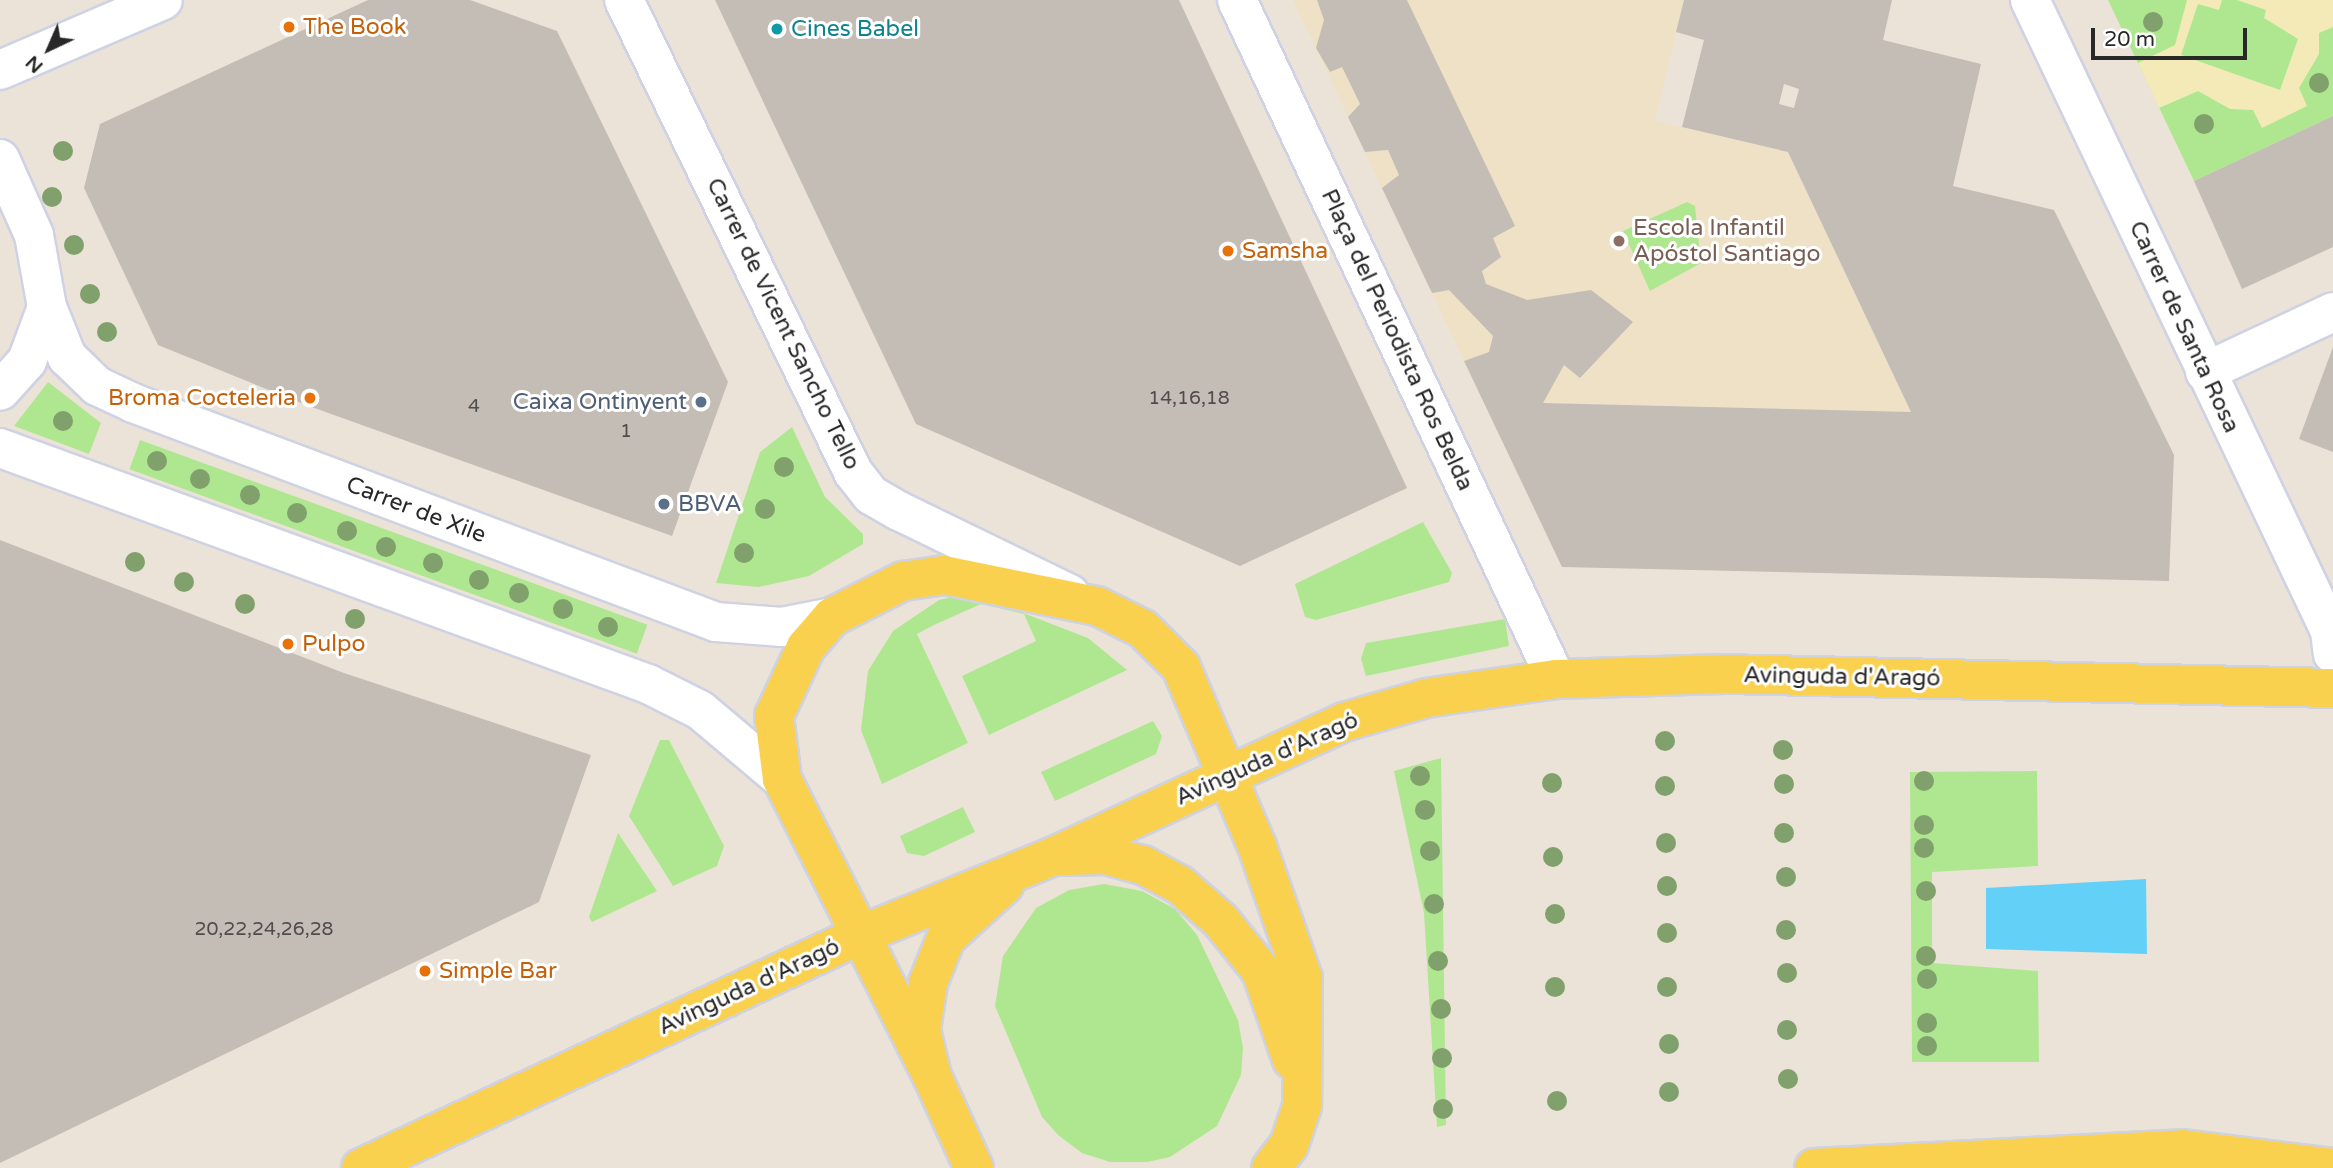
<!DOCTYPE html>
<html>
<head>
<meta charset="utf-8">
<style>
  body { margin:0 }
  #map { position:relative; width:2333px; height:1168px; overflow:hidden; background:#ece3d8; font-family:"Varela Round",sans-serif }
  div>[style] { position:absolute }
  .education>* { inset:0; background:#efe1c6 }
  .green>* { inset:0; background:#afe790; transform-origin:0 0 }
  .sand>* { inset:0; background:#f4eab8 }
  .water>* { inset:0; background:#63d1f7 }
  .building>* { inset:0; background:#c3bdb5 }
  .roads { filter:drop-shadow(2px 0 #ced2e3) drop-shadow(-2px 0 #ced2e3) drop-shadow(0 2px #ced2e3) drop-shadow(0 -2px #ced2e3) }
  .street>* { height:38px; margin:-19px; padding:0 19px; transform-origin:19px; border-radius:19px; background:#fff }
  .primary>* { height:38px; margin:-19px; padding:0 19px; transform-origin:19px; border-radius:19px; background:#fad14f }
  .trees>* { width:20px; height:20px; margin:-10px; border-radius:50%; background:#80a06c }
  .dots>* { width:19px; height:19px; translate:-50% -50%; box-sizing:border-box; border:4px solid #fff; border-radius:50% }
  span { translate:-50% -50%; white-space:nowrap; text-align:center; line-height:1.15; -webkit-text-stroke:6px #fff; paint-order:stroke }
  .number-label { font-size:19px; color:#4f4d4b }
  .number-label span { -webkit-text-stroke-width:0 }
  .food-label { font-size:23px; color:#c56008 }
  .left { translate:0 -50%; text-align:left }
  .right { translate:-100% -50%; text-align:right }
  .culture-label { font-size:23px; color:#0d838f }
  .education-label { font-size:23px; color:#785e54 }
  .street-label { font-size:23px; color:#282828 }
  .service-label { font-size:23px; color:#4e5e75 }
  .north { position:absolute; left:14px; top:14px; width:70px; height:70px; -webkit-text-stroke:5px #fff; paint-order:stroke; rotate:224deg; font-size:19px; font-weight:700; line-height:28px; text-align:center; color:#282828 }
  .north::after { content:''; display:block; margin:auto; width:24px; height:32px; background:#282828; clip-path:polygon(50% 0,100% 100%,50% 72%,0 100%) }
  .scale { position:absolute; left:2091px; top:28px; width:156px; height:32px; box-sizing:border-box; border:4px solid #282828; border-top:0; padding-left:9px; font-size:21px; line-height:24px; white-space:nowrap; color:#282828; -webkit-text-stroke:5px #fff; paint-order:stroke }
</style>
</head>
<body>
<div id="map">
  <div class="education">
    <i style="clip-path:polygon(1293px 0,1684px 0,1655px 121px,1788px 152px,1911px 412px,1483px 401px)"></i>
  </div>
  <div class="green">
    <i style="clip-path:polygon(2108px 0,2333px 0,2333px 116px,2194px 181px)"></i>
    <i style="clip-path:polygon(1687px 202px,1695px 206px,1701px 263px,1650px 291px,1623px 231px)"></i>
    <i style="clip-path:polygon(48px 382px,101px 423px,89px 454px,14px 426px)"></i>
    <i style="clip-path:polygon(792px 427px,825px 497px,863px 534px,863px 544px,809px 576px,758px 587px,716px 583px,760px 452px)"></i>
    <i style="left:140px;top:440px;width:540px;height:31px;rotate:20deg"></i>
    <i style="clip-path:polygon(1423px 522px,1452px 573px,1449px 582px,1316px 620px,1305px 617px,1295px 584px)"></i>
    <i style="clip-path:polygon(961px 595px,987px 599px,1088px 638px,1127px 670px,989px 735px,962px 676px,1036px 641px,1024px 614px,981px 604px,934px 625px,917px 634px,968px 743px,882px 784px,861px 730px,868px 671px,893px 631px,939px 600px)"></i>
    <i style="clip-path:polygon(1505px 619px,1509px 646px,1366px 676px,1361px 659px,1366px 643px)"></i>
    <i style="clip-path:polygon(1153px 721px,1162px 736px,1156px 754px,1055px 801px,1041px 772px)"></i>
    <i style="clip-path:polygon(660px 740px,669px 740px,724px 846px,717px 866px,673px 886px,629px 816px)"></i>
    <i style="clip-path:polygon(1441px 758px,1446px 1125px,1437px 1127px,1424px 913px,1394px 771px)"></i>
    <i style="clip-path:polygon(2037px 771px,2038px 866px,1932px 872px,1932px 963px,2038px 971px,2039px 1062px,1912px 1062px,1910px 772px)"></i>
    <i style="clip-path:polygon(963px 807px,975px 832px,924px 856px,907px 853px,900px 836px)"></i>
    <i style="clip-path:polygon(618px 833px,657px 891px,592px 922px,589px 917px)"></i>
    <i style="clip-path:polygon(1104px 884px,1142px 891px,1175px 909px,1197px 935px,1238px 1020px,1243px 1048px,1241px 1075px,1217px 1126px,1170px 1157px,1147px 1162px,1110px 1162px,1082px 1153px,1058px 1135px,1042px 1117px,995px 1006px,1003px 956px,1036px 908px,1069px 890px)"></i>
  </div>
  <div class="sand">
    <i style="clip-path:polygon(2187px 0,2222px 0,2219px 10px,2198px 4px,2181px 55px,2280px 90px,2298px 39px,2264px 18px,2266px 10px,2237px 0,2333px 0,2333px 27px,2319px 33px,2319px 54px,2299px 88px,2307px 106px,2262px 128px,2253px 110px,2230px 109px,2198px 91px,2159px 108px,2138px 63px,2175px 45px)"></i>
  </div>
  <div class="water">
    <i style="clip-path:polygon(2146px 879px,2147px 954px,1986px 949px,1986px 888px)"></i>
  </div>
  <div class="building">
    <i style="clip-path:polygon(368px 0,470px 0,557px 31px,728px 382px,672px 536px,306px 405px,158px 345px,84px 188px,100px 124px)"></i>
    <i style="clip-path:polygon(715px 0,1179px 0,1407px 488px,1240px 566px,916px 424px)"></i>
    <i style="clip-path:polygon(evenodd,1317px 0,1407px 0,1515px 226px,1493px 238px,1501px 257px,1482px 271px,1486px 284px,1527px 300px,1591px 290px,1633px 322px,1580px 378px,1564px 365px,1543px 403px,1911px 412px,1788px 152px,1682px 127px,1704px 40px,1676px 32px,1684px 0,1892px 0,1883px 40px,1981px 64px,1953px 186px,2054px 210px,2174px 455px,2169px 581px,1562px 567px,1464px 361px,1489px 352px,1493px 336px,1449px 290px,1432px 293px,1382px 188px,1399px 175px,1388px 150px,1365px 152px,1348px 117px,1360px 104px,1342px 67px,1330px 72px,1316px 48px,1324px 20px,1317px 0,1784px 84px,1799px 89px,1794px 108px,1779px 104px,1784px 84px)"></i>
    <i style="clip-path:polygon(2333px 116px,2333px 247px,2242px 289px,2194px 181px)"></i>
    <i style="clip-path:polygon(2333px 347px,2333px 452px,2299px 439px)"></i>
    <i style="clip-path:polygon(0 540px,344px 673px,591px 755px,539px 902px,0 1163px)"></i>
  </div>
  <div class="roads">
    <div class="street">
      <i style="left:624px;top:0;width:525px;rotate:64.12deg"></i>
      <i style="left:853px;top:472px;width:29px;rotate:52deg"></i>
      <i style="left:871px;top:495px;width:32px;rotate:30deg"></i>
      <i style="left:899px;top:511px;width:190px;rotate:25.9deg"></i>
      <i style="left:1237px;top:0;width:750px;rotate:64.84deg"></i>
      <i style="left:2030px;top:0;width:699px;rotate:64.57deg"></i>
      <i style="left:2330px;top:631px;width:23px;rotate:83deg"></i>
      <i style="left:0;top:70px;width:177px;rotate:-23.2deg"></i>
      <i style="left:0;top:159px;width:83px;rotate:65.9deg"></i>
      <i style="left:34px;top:235px;width:73px;rotate:79.8deg"></i>
      <i style="left:47px;top:307px;width:58px;rotate:110.3deg"></i>
      <i style="left:27px;top:361px;width:40px;rotate:132deg"></i>
      <i style="left:47px;top:307px;width:54px;rotate:68.2deg"></i>
      <i style="left:67px;top:357px;width:42px;rotate:44deg"></i>
      <i style="left:97px;top:386px;width:40px;rotate:25deg"></i>
      <i style="left:133px;top:403px;width:623px;rotate:20.59deg"></i>
      <i style="left:716px;top:622px;width:66px;rotate:4.3deg"></i>
      <i style="left:782px;top:627px;width:51px;rotate:-11.3deg"></i>
      <i style="left:2205px;top:372px;width:141px;rotate:-25.1deg"></i>
      <i style="left:0;top:448px;width:690px;rotate:20.01deg"></i>
      <i style="left:648px;top:684px;width:58px;rotate:26.6deg"></i>
      <i style="left:700px;top:710px;width:107px;rotate:40.1deg"></i>
    </div>
    <div class="primary">
      <i style="left:1064px;top:856px;width:41px;rotate:-1.4deg"></i>
      <i style="left:1105px;top:855px;width:39px;rotate:15deg"></i>
      <i style="left:1143px;top:865px;width:42px;rotate:28.4deg"></i>
      <i style="left:1180px;top:885px;width:55px;rotate:41.3deg"></i>
      <i style="left:1221px;top:921px;width:64px;rotate:51.3deg"></i>
      <i style="left:1261px;top:971px;width:94px;rotate:70.8deg"></i>
      <i style="left:932px;top:1076px;width:333px;rotate:-116.8deg"></i>
      <i style="left:782px;top:779px;width:64px;rotate:-97.2deg"></i>
      <i style="left:774px;top:716px;width:76px;rotate:-65.1deg"></i>
      <i style="left:806px;top:647px;width:40px;rotate:-49deg"></i>
      <i style="left:832px;top:617px;width:80px;rotate:-26.9deg"></i>
      <i style="left:903px;top:581px;width:41px;rotate:-8.3deg"></i>
      <i style="left:944px;top:575px;width:156px;rotate:11.5deg"></i>
      <i style="left:1097px;top:606px;width:51px;rotate:26.6deg"></i>
      <i style="left:1143px;top:629px;width:54px;rotate:45deg"></i>
      <i style="left:1181px;top:667px;width:194px;rotate:67deg"></i>
      <i style="left:1257px;top:846px;width:140px;rotate:70.8deg"></i>
      <i style="left:1303px;top:978px;width:128px;rotate:90.4deg"></i>
      <i style="left:1302px;top:1106px;width:41px;rotate:108.4deg"></i>
      <i style="left:1289px;top:1145px;width:29px;rotate:128deg"></i>
      <i style="left:361px;top:1168px;width:548px;rotate:-25.02deg"></i>
      <i style="left:858px;top:936px;width:212px;rotate:-22.2deg"></i>
      <i style="left:1054px;top:856px;width:319px;rotate:-24.8deg"></i>
      <i style="left:1344px;top:722px;width:85px;rotate:-16.3deg"></i>
      <i style="left:1426px;top:698px;width:131px;rotate:-8.3deg"></i>
      <i style="left:1556px;top:679px;width:168px;rotate:-1.7deg"></i>
      <i style="left:1724px;top:674px;width:609px;rotate:1.32deg"></i>
      <i style="left:974px;top:1168px;width:101px;rotate:-114.5deg"></i>
      <i style="left:932px;top:1076px;width:47px;rotate:-103.4deg"></i>
      <i style="left:921px;top:1030px;width:48px;rotate:-81.5deg"></i>
      <i style="left:928px;top:983px;width:48px;rotate:-68.2deg"></i>
      <i style="left:946px;top:938px;width:79px;rotate:-42.4deg"></i>
      <i style="left:1814px;top:1168px;width:369px;rotate:-2.9deg"></i>
      <i style="left:2183px;top:1149px;width:151px;rotate:7.2deg"></i>
    </div>
  </div>
  <div class="trees">
    <i style="left:2153px;top:22px"></i>
    <i style="left:2319px;top:83px"></i>
    <i style="left:2204px;top:124px"></i>
    <i style="left:63px;top:151px"></i>
    <i style="left:52px;top:197px"></i>
    <i style="left:74px;top:245px"></i>
    <i style="left:90px;top:294px"></i>
    <i style="left:107px;top:332px"></i>
    <i style="left:63px;top:421px"></i>
    <i style="left:157px;top:461px"></i>
    <i style="left:784px;top:467px"></i>
    <i style="left:200px;top:479px"></i>
    <i style="left:250px;top:495px"></i>
    <i style="left:765px;top:509px"></i>
    <i style="left:297px;top:513px"></i>
    <i style="left:347px;top:531px"></i>
    <i style="left:386px;top:547px"></i>
    <i style="left:744px;top:553px"></i>
    <i style="left:135px;top:562px"></i>
    <i style="left:433px;top:563px"></i>
    <i style="left:479px;top:580px"></i>
    <i style="left:184px;top:582px"></i>
    <i style="left:519px;top:593px"></i>
    <i style="left:245px;top:604px"></i>
    <i style="left:563px;top:609px"></i>
    <i style="left:355px;top:619px"></i>
    <i style="left:608px;top:627px"></i>
    <i style="left:1665px;top:741px"></i>
    <i style="left:1783px;top:750px"></i>
    <i style="left:1420px;top:776px"></i>
    <i style="left:1924px;top:781px"></i>
    <i style="left:1552px;top:783px"></i>
    <i style="left:1784px;top:784px"></i>
    <i style="left:1665px;top:786px"></i>
    <i style="left:1425px;top:810px"></i>
    <i style="left:1924px;top:825px"></i>
    <i style="left:1784px;top:833px"></i>
    <i style="left:1666px;top:843px"></i>
    <i style="left:1924px;top:848px"></i>
    <i style="left:1430px;top:851px"></i>
    <i style="left:1553px;top:857px"></i>
    <i style="left:1786px;top:877px"></i>
    <i style="left:1667px;top:886px"></i>
    <i style="left:1926px;top:891px"></i>
    <i style="left:1434px;top:904px"></i>
    <i style="left:1555px;top:914px"></i>
    <i style="left:1786px;top:930px"></i>
    <i style="left:1667px;top:933px"></i>
    <i style="left:1926px;top:956px"></i>
    <i style="left:1438px;top:961px"></i>
    <i style="left:1787px;top:973px"></i>
    <i style="left:1927px;top:979px"></i>
    <i style="left:1555px;top:987px"></i>
    <i style="left:1667px;top:987px"></i>
    <i style="left:1441px;top:1009px"></i>
    <i style="left:1927px;top:1023px"></i>
    <i style="left:1787px;top:1030px"></i>
    <i style="left:1669px;top:1044px"></i>
    <i style="left:1927px;top:1046px"></i>
    <i style="left:1442px;top:1058px"></i>
    <i style="left:1788px;top:1079px"></i>
    <i style="left:1669px;top:1092px"></i>
    <i style="left:1557px;top:1101px"></i>
    <i style="left:1443px;top:1109px"></i>
  </div>
  <div class="dots">
    <i style="left:289px;top:27px;background:#e8710a"></i>
    <i style="left:777px;top:29px;background:#0f9aa8"></i>
    <i style="left:1619px;top:241px;background:#8d6e63"></i>
    <i style="left:1228px;top:251px;background:#e8710a"></i>
    <i style="left:310px;top:398px;background:#e8710a"></i>
    <i style="left:701px;top:402px;background:#5c6f8a"></i>
    <i style="left:664px;top:504px;background:#5c6f8a"></i>
    <i style="left:288px;top:644px;background:#e8710a"></i>
    <i style="left:425px;top:971px;background:#e8710a"></i>
  </div>
  <div class="number-label">
    <span style="left:1189px;top:399px">14,16,18</span>
    <span style="left:474px;top:407px">4</span>
    <span style="left:626px;top:432px">1</span>
    <span style="left:264px;top:930px">20,22,24,26,28</span>
  </div>
  <div class="food-label">
    <span class="left" style="left:303px;top:27px">The Book</span>
    <span class="left" style="left:1242px;top:251px">Samsha</span>
    <span class="right" style="left:296px;top:398px">Broma Cocteleria</span>
    <span class="left" style="left:302px;top:644px">Pulpo</span>
    <span class="left" style="left:439px;top:971px">Simple Bar</span>
  </div>
  <div class="culture-label">
    <span class="left" style="left:791px;top:29px">Cines Babel</span>
  </div>
  <div class="education-label">
    <span class="left" style="left:1633px;top:241px">Escola Infantil<br>Apóstol Santiago</span>
  </div>
  <div class="street-label">
    <span style="left:783px;top:324px;rotate:64deg">Carrer de Vicent Sancho Tello</span>
    <span style="left:2184px;top:327px;rotate:65deg">Carrer de Santa Rosa</span>
    <span style="left:1397px;top:340px;rotate:65deg">Plaça del Periodista Ros Belda</span>
    <span style="left:416px;top:510px;rotate:21deg">Carrer de Xile</span>
    <span style="left:1842px;top:677px;rotate:1deg">Avinguda d'Aragó</span>
    <span style="left:1267px;top:759px;rotate:-24deg">Avinguda d'Aragó</span>
    <span style="left:749px;top:987px;rotate:-25deg">Avinguda d'Aragó</span>
  </div>
  <div class="service-label">
    <span class="right" style="left:687px;top:402px">Caixa Ontinyent</span>
    <span class="left" style="left:678px;top:504px">BBVA</span>
  </div>
  <div class="north">N</div>
  <div class="scale">20 m</div>
</div>
</body>
</html>
